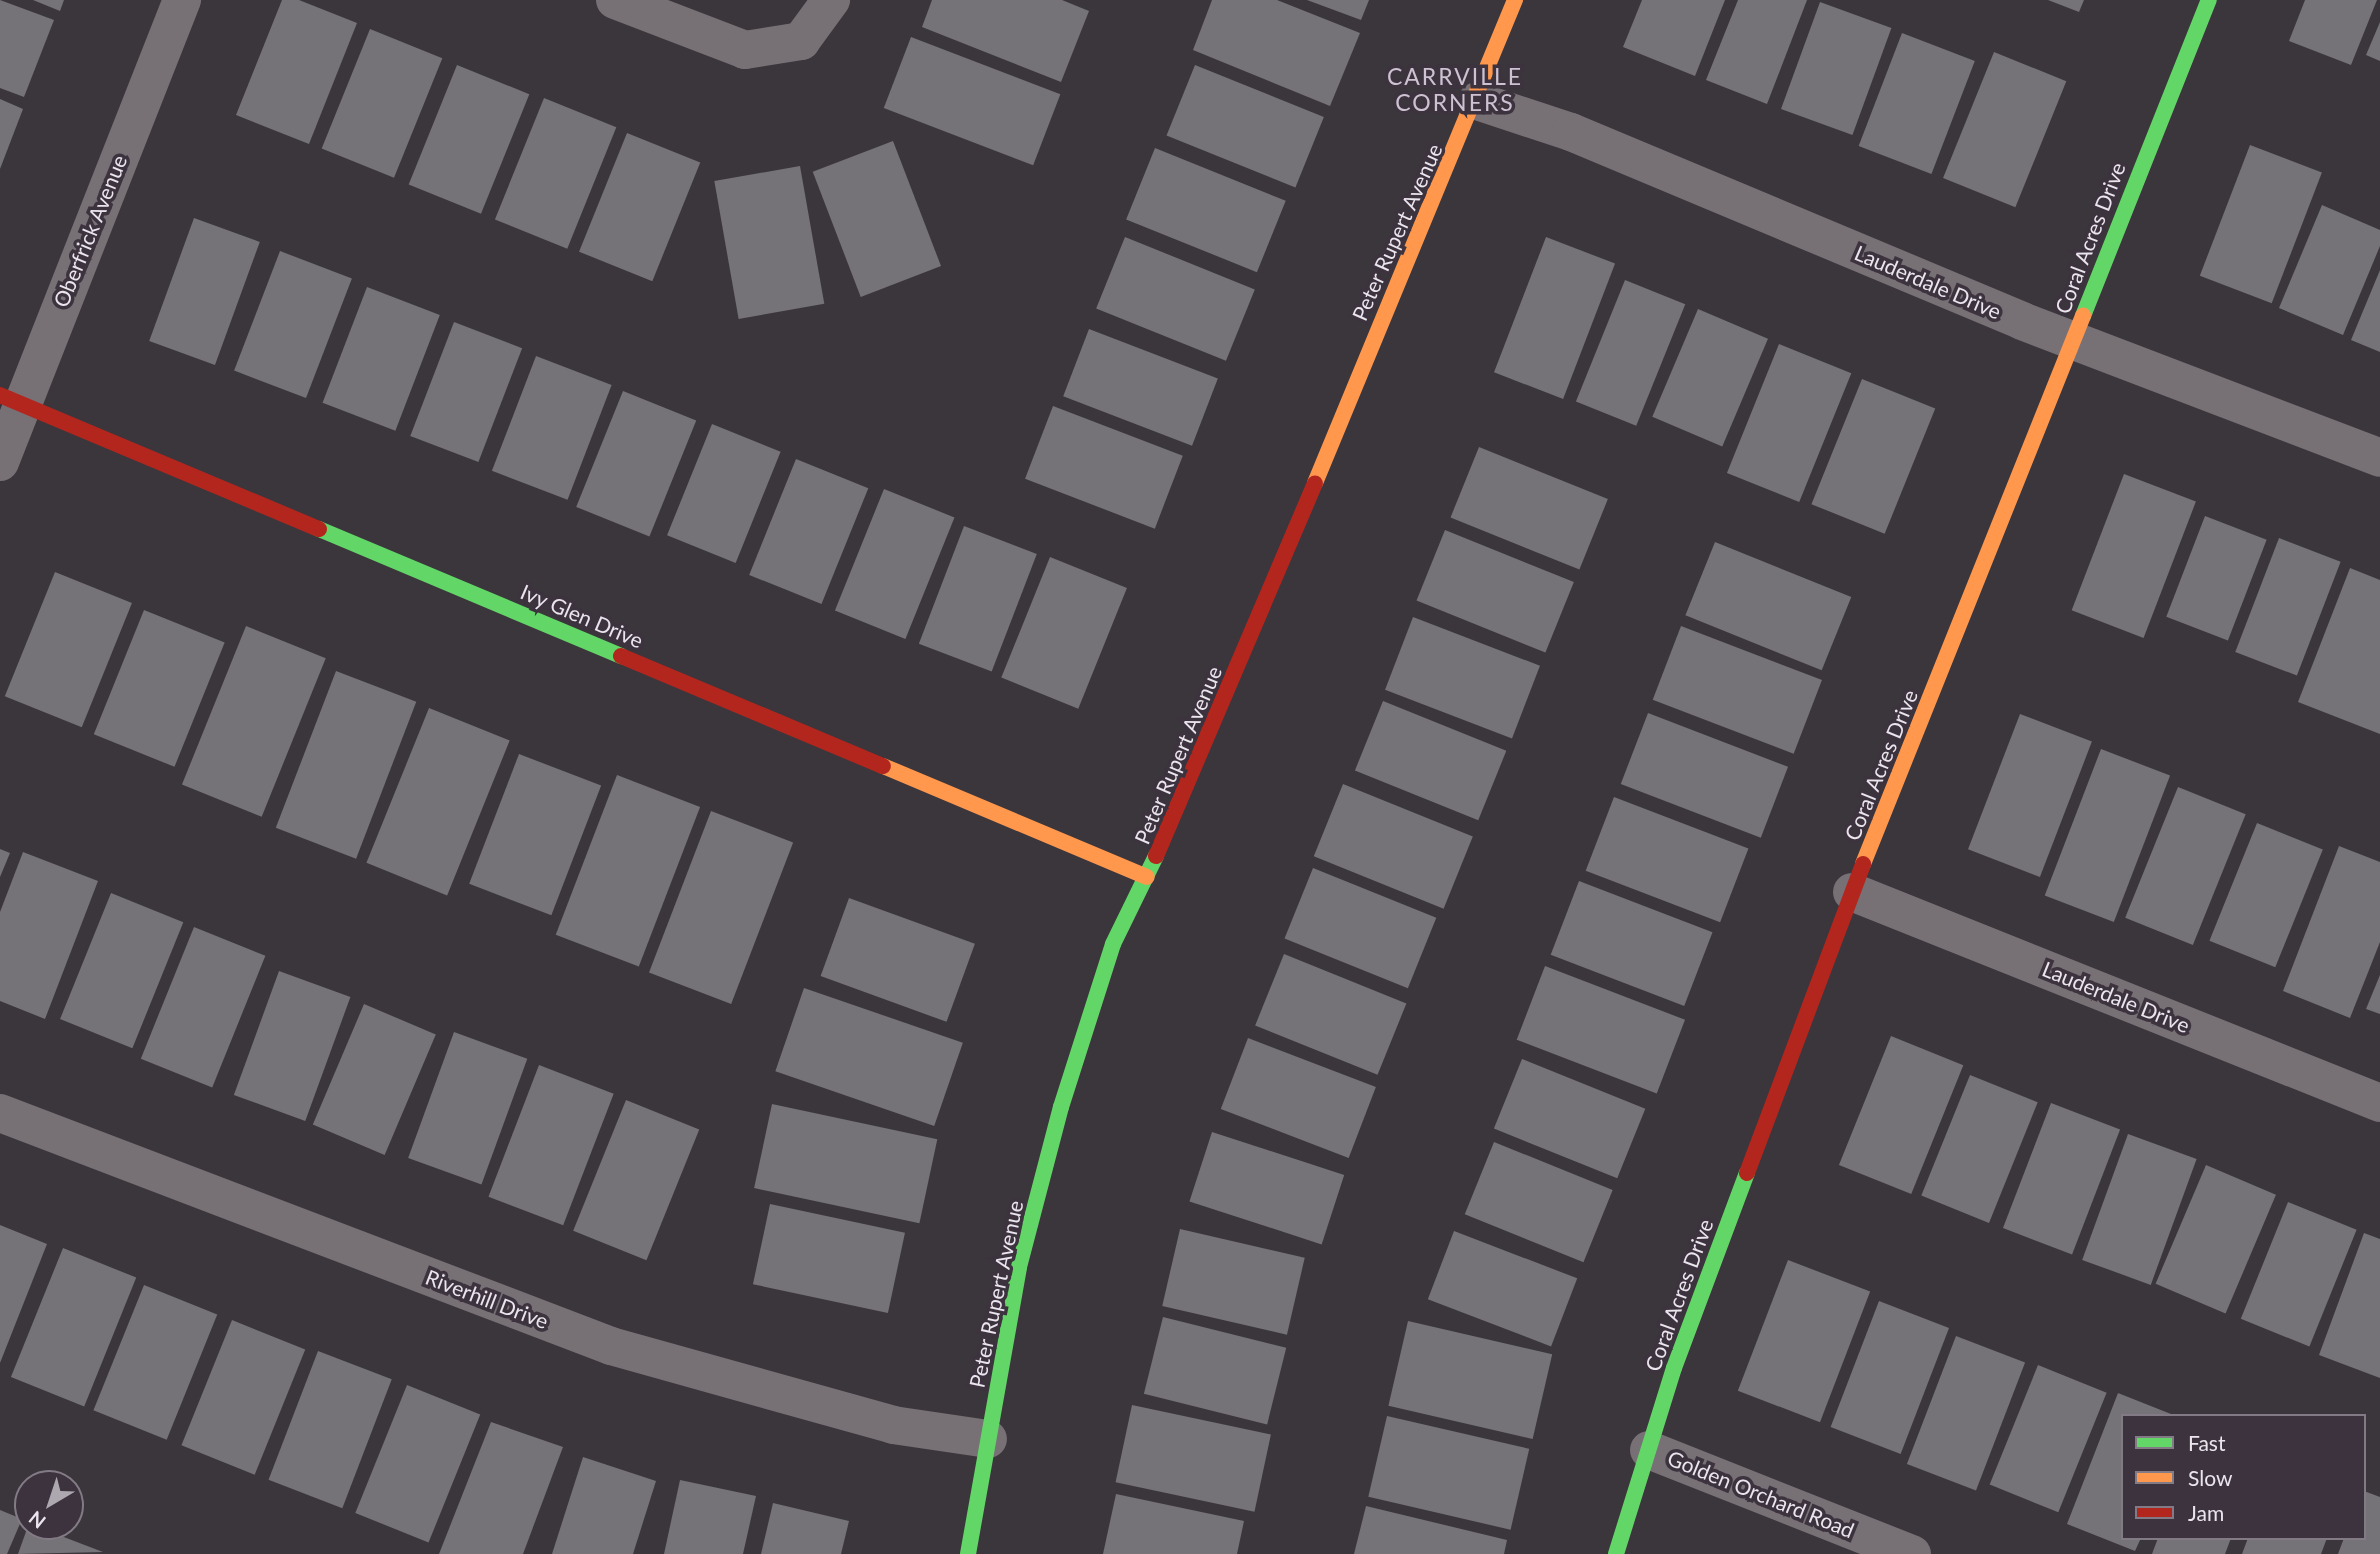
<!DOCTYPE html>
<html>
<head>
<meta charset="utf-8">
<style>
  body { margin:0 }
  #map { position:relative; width:2380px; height:1554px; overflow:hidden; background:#3b363c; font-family:Lato,sans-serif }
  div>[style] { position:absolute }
  .building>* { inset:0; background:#757278; transform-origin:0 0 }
  .street>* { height:38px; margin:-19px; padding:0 19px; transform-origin:19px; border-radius:19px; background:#777075 }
  .fast>* { height:16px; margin:-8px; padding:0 8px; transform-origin:8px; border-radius:8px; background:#63d668 }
  .slow>* { height:16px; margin:-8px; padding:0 8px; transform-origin:8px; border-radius:8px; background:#ff974d }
  .jam>* { height:16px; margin:-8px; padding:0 8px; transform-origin:8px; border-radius:8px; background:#b3261e }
  span { translate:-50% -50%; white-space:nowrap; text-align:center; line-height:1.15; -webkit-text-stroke:7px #3c333f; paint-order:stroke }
  .street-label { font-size:21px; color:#ebe5ed }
  .neighbourhood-label { font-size:23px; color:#cdc2d1; letter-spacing:2px }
  .legend { position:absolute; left:2121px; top:1414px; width:245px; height:126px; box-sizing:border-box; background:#3c333f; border:2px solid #827a85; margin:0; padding:9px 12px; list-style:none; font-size:21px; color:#ebe5ed }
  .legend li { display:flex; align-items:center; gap:14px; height:35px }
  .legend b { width:35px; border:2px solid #827a85 }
  .north { position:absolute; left:14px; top:1470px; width:70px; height:70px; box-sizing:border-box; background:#3c333f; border:2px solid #827a85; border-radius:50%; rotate:219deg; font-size:19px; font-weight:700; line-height:28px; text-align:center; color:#ebe5ed }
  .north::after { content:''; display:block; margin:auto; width:24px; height:32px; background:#ada8af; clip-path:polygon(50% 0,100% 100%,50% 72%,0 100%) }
</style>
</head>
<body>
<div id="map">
  <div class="building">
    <i style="clip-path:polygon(0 0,54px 20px,24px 97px,0 88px)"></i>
    <i style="clip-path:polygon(33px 0,64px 0,60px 11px)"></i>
    <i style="clip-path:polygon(282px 0,299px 0,357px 23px,309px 144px,236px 115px)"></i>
    <i style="clip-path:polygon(932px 0,1062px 0,1089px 11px,1061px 82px,922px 27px)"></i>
    <i style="clip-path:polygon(1212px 0,1277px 0,1360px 33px,1330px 106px,1193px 50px)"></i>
    <i style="clip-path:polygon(1307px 0,1369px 0,1361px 20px)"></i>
    <i style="clip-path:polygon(1642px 0,1725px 0,1695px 76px,1623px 47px)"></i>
    <i style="clip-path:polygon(1738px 0,1807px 0,1767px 104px,1706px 80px)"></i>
    <i style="clip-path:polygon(2048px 0,2084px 0,2079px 12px)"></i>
    <i style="clip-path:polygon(2305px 0,2377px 0,2351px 65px,2289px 41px)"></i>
    <i style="left:1820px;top:2px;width:76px;height:114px;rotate:20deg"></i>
    <i style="clip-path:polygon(2380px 22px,2380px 61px,2366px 55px)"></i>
    <i style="left:370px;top:29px;width:78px;height:129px;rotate:22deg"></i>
    <i style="left:1902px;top:33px;width:78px;height:121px;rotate:21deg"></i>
    <i style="left:911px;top:37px;width:160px;height:76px;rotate:21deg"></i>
    <i style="left:1994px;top:52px;width:78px;height:136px;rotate:22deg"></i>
    <i style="left:457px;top:65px;width:78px;height:129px;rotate:22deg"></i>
    <i style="left:1195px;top:65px;width:139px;height:76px;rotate:22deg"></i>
    <i style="left:544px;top:98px;width:78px;height:131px;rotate:22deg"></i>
    <i style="clip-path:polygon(0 99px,23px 109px,0 169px)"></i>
    <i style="left:627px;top:133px;width:79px;height:128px;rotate:22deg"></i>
    <i style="left:893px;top:141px;width:134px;height:86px;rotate:69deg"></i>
    <i style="left:2250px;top:145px;width:77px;height:140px;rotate:21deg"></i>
    <i style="left:1155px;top:148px;width:141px;height:77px;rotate:22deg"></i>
    <i style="left:800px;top:166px;width:140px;height:87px;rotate:80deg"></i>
    <i style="clip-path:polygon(2322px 205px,2380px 230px,2380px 246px,2343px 335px,2279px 308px)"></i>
    <i style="left:194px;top:218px;width:70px;height:131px;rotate:20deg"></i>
    <i style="left:1125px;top:237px;width:140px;height:77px;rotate:22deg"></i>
    <i style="left:1546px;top:237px;width:74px;height:145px;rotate:21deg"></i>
    <i style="left:280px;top:251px;width:77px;height:128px;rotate:21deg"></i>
    <i style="clip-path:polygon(2380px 270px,2380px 352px,2351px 340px)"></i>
    <i style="left:1625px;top:280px;width:65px;height:131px;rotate:22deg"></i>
    <i style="left:367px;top:287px;width:78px;height:124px;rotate:21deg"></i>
    <i style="left:1698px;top:309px;width:76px;height:117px;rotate:23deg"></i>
    <i style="left:454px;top:322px;width:73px;height:122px;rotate:21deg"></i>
    <i style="left:1089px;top:329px;width:138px;height:72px;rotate:21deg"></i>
    <i style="left:1779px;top:344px;width:78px;height:139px;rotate:22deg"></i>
    <i style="left:536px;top:356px;width:81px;height:123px;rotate:21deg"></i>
    <i style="left:1862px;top:379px;width:79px;height:135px;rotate:22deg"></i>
    <i style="left:623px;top:391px;width:79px;height:125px;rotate:22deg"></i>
    <i style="left:1053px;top:406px;width:139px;height:78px;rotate:21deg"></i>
    <i style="left:712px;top:424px;width:74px;height:120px;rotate:22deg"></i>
    <i style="left:1479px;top:447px;width:139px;height:76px;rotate:22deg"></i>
    <i style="left:796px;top:459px;width:78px;height:125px;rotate:22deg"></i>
    <i style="left:2124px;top:474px;width:77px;height:146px;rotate:21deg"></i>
    <i style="left:884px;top:489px;width:76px;height:131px;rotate:22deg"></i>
    <i style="left:2205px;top:516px;width:66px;height:108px;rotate:21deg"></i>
    <i style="left:964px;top:526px;width:78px;height:126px;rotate:21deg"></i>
    <i style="left:1445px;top:530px;width:139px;height:76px;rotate:22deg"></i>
    <i style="left:2279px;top:538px;width:66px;height:122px;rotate:21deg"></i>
    <i style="left:1715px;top:542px;width:147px;height:79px;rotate:22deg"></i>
    <i style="left:1050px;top:557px;width:83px;height:130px;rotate:22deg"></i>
    <i style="clip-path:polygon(2350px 568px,2380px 580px,2380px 734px,2298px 702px)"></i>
    <i style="left:55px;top:572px;width:83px;height:134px;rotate:22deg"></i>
    <i style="left:144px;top:610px;width:87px;height:134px;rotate:22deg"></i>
    <i style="left:1413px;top:617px;width:136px;height:78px;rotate:21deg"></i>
    <i style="left:246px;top:626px;width:86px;height:171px;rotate:22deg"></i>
    <i style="left:1681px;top:626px;width:151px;height:79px;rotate:21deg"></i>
    <i style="left:336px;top:671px;width:86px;height:168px;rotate:21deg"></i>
    <i style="left:1383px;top:701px;width:133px;height:75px;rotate:22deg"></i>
    <i style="left:429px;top:708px;width:87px;height:167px;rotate:22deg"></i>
    <i style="left:1648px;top:713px;width:150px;height:76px;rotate:21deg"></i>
    <i style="left:2020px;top:714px;width:77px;height:145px;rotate:21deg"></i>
    <i style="left:2101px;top:749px;width:74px;height:157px;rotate:21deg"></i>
    <i style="left:519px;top:754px;width:88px;height:139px;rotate:21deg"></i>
    <i style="left:617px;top:775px;width:89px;height:171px;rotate:21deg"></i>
    <i style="left:1343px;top:784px;width:140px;height:78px;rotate:22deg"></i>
    <i style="left:2178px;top:787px;width:73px;height:141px;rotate:22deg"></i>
    <i style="left:1614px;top:797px;width:144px;height:79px;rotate:21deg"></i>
    <i style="left:711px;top:811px;width:88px;height:173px;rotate:21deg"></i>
    <i style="left:2257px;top:823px;width:71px;height:127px;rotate:22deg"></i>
    <i style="clip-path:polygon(2339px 846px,2380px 862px,2380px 942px,2350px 1018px,2283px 991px)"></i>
    <i style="clip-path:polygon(0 849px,10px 853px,0 877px)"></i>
    <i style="clip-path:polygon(23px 852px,98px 881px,45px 1019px,0 1001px,0 912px)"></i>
    <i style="left:1313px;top:868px;width:133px;height:76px;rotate:22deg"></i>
    <i style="left:1579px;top:881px;width:143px;height:79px;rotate:21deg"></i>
    <i style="left:111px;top:893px;width:78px;height:136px;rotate:22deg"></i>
    <i style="left:849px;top:898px;width:134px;height:83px;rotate:20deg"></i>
    <i style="left:194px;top:927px;width:77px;height:142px;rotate:22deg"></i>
    <i style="left:1284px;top:954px;width:132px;height:77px;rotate:22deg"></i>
    <i style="left:1545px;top:966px;width:150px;height:79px;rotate:21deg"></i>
    <i style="left:279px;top:971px;width:76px;height:132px;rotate:20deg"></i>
    <i style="clip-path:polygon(2380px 975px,2380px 1014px,2366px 1009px)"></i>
    <i style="left:804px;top:988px;width:168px;height:88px;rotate:19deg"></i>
    <i style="left:364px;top:1004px;width:78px;height:131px;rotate:23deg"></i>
    <i style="left:454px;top:1032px;width:78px;height:134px;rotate:20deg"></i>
    <i style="left:1891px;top:1036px;width:78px;height:139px;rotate:22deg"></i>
    <i style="left:1248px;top:1038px;width:137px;height:76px;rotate:21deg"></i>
    <i style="left:1522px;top:1059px;width:133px;height:75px;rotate:22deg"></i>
    <i style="left:539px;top:1065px;width:80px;height:141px;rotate:21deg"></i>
    <i style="left:1970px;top:1075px;width:73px;height:130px;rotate:22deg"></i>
    <i style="left:626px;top:1100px;width:79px;height:141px;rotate:22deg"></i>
    <i style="left:2051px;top:1103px;width:74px;height:134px;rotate:21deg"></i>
    <i style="left:772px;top:1104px;width:169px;height:86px;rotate:12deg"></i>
    <i style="left:1212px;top:1132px;width:139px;height:73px;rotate:18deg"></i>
    <i style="left:2128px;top:1134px;width:73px;height:134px;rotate:20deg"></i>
    <i style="left:1494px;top:1142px;width:128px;height:78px;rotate:22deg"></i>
    <i style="left:2206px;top:1165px;width:76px;height:129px;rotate:23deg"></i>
    <i style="left:2288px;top:1202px;width:74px;height:126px;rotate:22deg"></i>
    <i style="left:770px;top:1204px;width:138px;height:82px;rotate:12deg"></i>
    <i style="clip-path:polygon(0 1225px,47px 1244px,0 1363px)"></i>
    <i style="left:1180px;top:1229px;width:128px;height:79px;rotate:13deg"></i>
    <i style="left:1454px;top:1231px;width:132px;height:73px;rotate:21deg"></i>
    <i style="clip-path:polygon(2364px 1233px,2380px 1239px,2380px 1378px,2319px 1355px)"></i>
    <i style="left:63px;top:1248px;width:79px;height:139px;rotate:22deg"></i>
    <i style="left:1788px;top:1260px;width:88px;height:140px;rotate:21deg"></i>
    <i style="left:144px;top:1285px;width:79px;height:135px;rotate:22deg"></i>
    <i style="left:1879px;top:1301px;width:75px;height:135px;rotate:21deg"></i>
    <i style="left:1163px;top:1317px;width:127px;height:79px;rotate:14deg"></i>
    <i style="left:232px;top:1320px;width:79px;height:135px;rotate:22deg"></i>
    <i style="left:1408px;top:1321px;width:148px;height:87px;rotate:13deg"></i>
    <i style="left:1956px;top:1336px;width:74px;height:137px;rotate:21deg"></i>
    <i style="left:318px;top:1351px;width:79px;height:138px;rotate:21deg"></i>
    <i style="left:2038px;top:1365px;width:74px;height:129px;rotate:22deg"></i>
    <i style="left:407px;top:1385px;width:79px;height:138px;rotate:22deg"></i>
    <i style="clip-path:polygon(2118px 1393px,2176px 1416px,2123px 1416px,2123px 1538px,2141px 1538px,2135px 1551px,2067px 1524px)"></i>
    <i style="left:1132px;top:1405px;width:142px;height:79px;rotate:12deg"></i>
    <i style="left:1387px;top:1416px;width:146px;height:83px;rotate:13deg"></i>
    <i style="clip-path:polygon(491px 1422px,563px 1447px,523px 1554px,439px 1554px)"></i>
    <i style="clip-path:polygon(583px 1457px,656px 1481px,633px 1554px,552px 1554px)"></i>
    <i style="clip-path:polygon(680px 1480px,756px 1496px,743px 1554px,664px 1554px)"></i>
    <i style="clip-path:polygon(2364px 1491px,2380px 1497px,2380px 1554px,2338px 1554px,2344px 1538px,2364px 1538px)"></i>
    <i style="clip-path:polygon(1116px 1494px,1244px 1521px,1237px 1554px,1103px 1554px)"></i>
    <i style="clip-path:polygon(773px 1503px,849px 1521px,841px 1554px,761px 1554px)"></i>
    <i style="clip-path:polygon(1366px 1506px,1507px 1540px,1504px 1554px,1354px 1554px)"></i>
    <i style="clip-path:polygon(0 1510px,22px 1519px,7px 1554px,0 1554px)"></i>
    <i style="clip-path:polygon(28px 1526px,35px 1526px,103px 1552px,18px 1554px)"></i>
    <i style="clip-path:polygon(2158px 1538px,2231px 1538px,2225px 1554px,2152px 1554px)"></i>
    <i style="clip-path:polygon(2248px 1538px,2327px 1538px,2321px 1554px,2242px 1554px)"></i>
  </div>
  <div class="street">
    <i style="left:615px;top:0;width:139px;rotate:21deg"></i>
    <i style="left:745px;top:50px;width:57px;rotate:-9.1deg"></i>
    <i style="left:801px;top:41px;width:51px;rotate:-53.8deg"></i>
    <i style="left:1477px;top:101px;width:99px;rotate:18.3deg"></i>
    <i style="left:1571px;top:132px;width:489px;rotate:22.7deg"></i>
    <i style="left:2022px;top:321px;width:383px;rotate:20.9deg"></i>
    <i style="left:0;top:462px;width:497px;rotate:-68.5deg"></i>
    <i style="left:1852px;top:892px;width:569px;rotate:21.78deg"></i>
    <i style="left:0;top:1113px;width:654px;rotate:20.87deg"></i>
    <i style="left:611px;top:1346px;width:293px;rotate:15.6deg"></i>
    <i style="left:893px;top:1425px;width:96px;rotate:8.4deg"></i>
    <i style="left:1649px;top:1450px;width:283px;rotate:21.6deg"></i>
  </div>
  <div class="fast">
    <i style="left:2083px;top:316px;width:340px;rotate:-68.3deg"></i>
    <i style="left:319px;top:529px;width:328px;rotate:22.8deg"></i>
    <i style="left:968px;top:1554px;width:291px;rotate:-79.9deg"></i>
    <i style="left:1019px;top:1267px;width:165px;rotate:-75.3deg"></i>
    <i style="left:1061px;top:1107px;width:171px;rotate:-72.3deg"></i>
    <i style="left:1113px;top:944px;width:98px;rotate:-64deg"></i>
    <i style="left:1616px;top:1554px;width:195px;rotate:-72.7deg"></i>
    <i style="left:1674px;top:1368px;width:208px;rotate:-69.5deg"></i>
  </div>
  <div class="slow">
    <i style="left:1315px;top:483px;width:523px;rotate:-67.51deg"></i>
    <i style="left:883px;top:766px;width:286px;rotate:22.8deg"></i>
    <i style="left:1863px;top:864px;width:591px;rotate:-68.13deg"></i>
  </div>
  <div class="jam">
    <i style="left:0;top:395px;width:346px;rotate:22.8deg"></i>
    <i style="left:621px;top:656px;width:284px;rotate:22.8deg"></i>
    <i style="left:1156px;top:856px;width:405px;rotate:-66.9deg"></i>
    <i style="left:1747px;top:1173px;width:330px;rotate:-69.4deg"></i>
  </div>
  <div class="street-label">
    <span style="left:90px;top:231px;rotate:-68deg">Oberfrick Avenue</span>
    <span style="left:1397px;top:232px;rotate:-66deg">Peter Rupert Avenue</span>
    <span style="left:2090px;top:238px;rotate:-69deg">Coral Acres Drive</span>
    <span style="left:1928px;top:282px;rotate:23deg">Lauderdale Drive</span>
    <span style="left:582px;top:616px;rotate:23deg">Ivy Glen Drive</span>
    <span style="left:1178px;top:755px;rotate:-67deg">Peter Rupert Avenue</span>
    <span style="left:1881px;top:765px;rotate:-68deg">Coral Acres Drive</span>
    <span style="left:2116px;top:997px;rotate:22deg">Lauderdale Drive</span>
    <span style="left:996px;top:1294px;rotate:-78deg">Peter Rupert Avenue</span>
    <span style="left:1679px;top:1295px;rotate:-70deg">Coral Acres Drive</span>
    <span style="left:487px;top:1299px;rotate:21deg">Riverhill Drive</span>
    <span style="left:1761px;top:1494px;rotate:22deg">Golden Orchard Road</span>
  </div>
  <div class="neighbourhood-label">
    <span style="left:1455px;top:89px">CARRVILLE<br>CORNERS</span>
  </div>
  <ul class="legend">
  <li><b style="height:9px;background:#63d668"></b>Fast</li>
  <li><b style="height:9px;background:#ff974d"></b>Slow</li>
  <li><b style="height:9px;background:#b3261e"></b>Jam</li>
  </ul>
  <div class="north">N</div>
</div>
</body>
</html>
